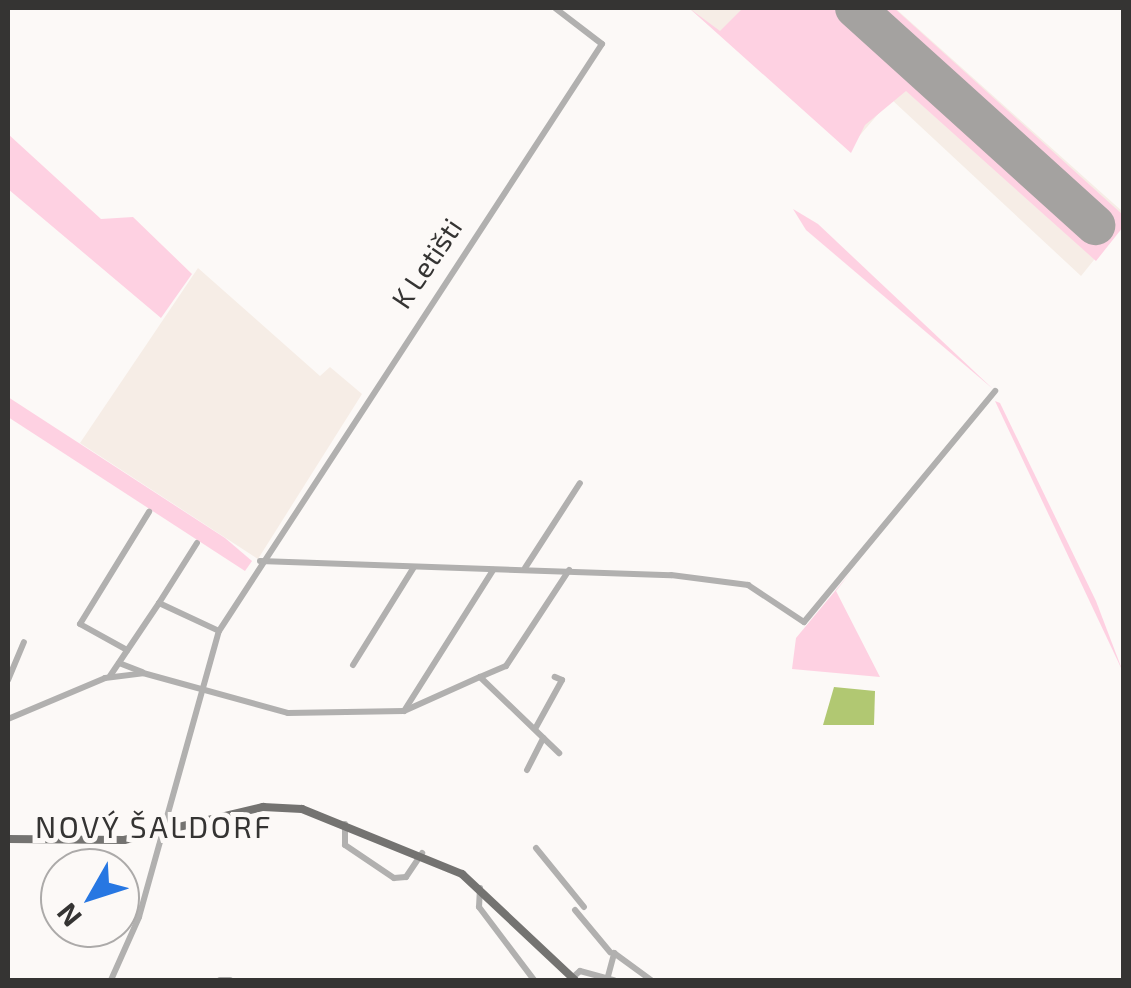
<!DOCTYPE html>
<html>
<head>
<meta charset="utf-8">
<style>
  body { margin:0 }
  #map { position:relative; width:1131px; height:988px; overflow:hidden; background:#fcf9f7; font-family:"Exo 2",sans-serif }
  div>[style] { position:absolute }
  .built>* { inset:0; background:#f6ede6 }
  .green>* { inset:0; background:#fed1e2 }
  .water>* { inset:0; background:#b1c872 }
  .runway>* { height:40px; margin:-20px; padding:0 20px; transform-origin:20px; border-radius:20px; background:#a4a2a0 }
  .minor>* { height:6px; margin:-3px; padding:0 3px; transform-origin:3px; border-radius:3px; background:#b1b0af }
  .major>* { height:8px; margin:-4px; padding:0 4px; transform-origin:4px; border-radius:4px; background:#747371 }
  span { translate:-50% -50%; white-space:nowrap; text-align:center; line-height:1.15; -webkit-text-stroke:10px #fcf9f7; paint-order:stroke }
  .street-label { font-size:28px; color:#353433 }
  .neighbourhood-label { font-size:30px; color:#353433; letter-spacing:2.5px }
  .frame { position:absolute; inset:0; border:10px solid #353433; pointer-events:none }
  .north { position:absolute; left:40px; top:848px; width:100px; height:100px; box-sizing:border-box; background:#fcf9f7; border:2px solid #acaaa9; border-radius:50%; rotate:231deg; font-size:28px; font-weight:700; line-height:40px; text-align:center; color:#353433 }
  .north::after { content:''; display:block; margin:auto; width:35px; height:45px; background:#2777e2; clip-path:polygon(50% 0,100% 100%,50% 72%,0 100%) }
</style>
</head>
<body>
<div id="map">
  <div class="built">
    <i style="clip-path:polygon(689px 8px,895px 8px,1123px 212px,1123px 224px,1081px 276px,891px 99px,849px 148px)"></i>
    <i style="clip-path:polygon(198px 268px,320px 376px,330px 367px,362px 394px,258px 559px,80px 443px)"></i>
  </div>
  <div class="green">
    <i style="clip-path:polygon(689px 8px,720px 31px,743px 8px,894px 8px,1123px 215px,1123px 227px,1096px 261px,906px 91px,865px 125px,851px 153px)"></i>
    <i style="clip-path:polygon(8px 134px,101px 219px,133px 217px,192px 274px,161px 318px,8px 189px)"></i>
    <i style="clip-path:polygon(793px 209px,818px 224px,993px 389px,806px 230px)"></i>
    <i style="clip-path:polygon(8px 397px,225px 538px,252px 561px,245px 571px,8px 417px)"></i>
    <i style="clip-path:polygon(995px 401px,1000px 403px,1096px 601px,1123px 672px)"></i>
    <i style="clip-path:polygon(850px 573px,836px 591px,880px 677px,792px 669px,796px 638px)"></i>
  </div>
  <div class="water">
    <i style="clip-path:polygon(834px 687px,875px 691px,874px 725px,823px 725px)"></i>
  </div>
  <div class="runway">
    <i style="left:855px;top:8px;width:324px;rotate:42.1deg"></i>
  </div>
  <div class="minor">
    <i style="left:260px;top:561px;width:411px;rotate:2deg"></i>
    <i style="left:671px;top:575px;width:78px;rotate:7.4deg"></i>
    <i style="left:748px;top:585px;width:67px;rotate:33.5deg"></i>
    <i style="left:804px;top:622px;width:300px;rotate:-50.4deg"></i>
    <i style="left:525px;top:568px;width:101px;rotate:-57.1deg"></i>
    <i style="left:159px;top:603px;width:71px;rotate:-57.7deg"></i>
    <i style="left:80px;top:624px;width:132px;rotate:-58.4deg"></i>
    <i style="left:80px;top:624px;width:54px;rotate:29deg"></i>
    <i style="left:119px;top:663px;width:25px;rotate:21deg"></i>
    <i style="left:353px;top:665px;width:115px;rotate:-58.1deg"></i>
    <i style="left:110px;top:676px;width:88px;rotate:-56.1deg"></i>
    <i style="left:159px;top:603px;width:66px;rotate:25deg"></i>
    <i style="left:480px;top:677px;width:28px;rotate:-23deg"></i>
    <i style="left:506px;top:666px;width:115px;rotate:-56.7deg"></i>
    <i style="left:8px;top:680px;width:41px;rotate:-67.2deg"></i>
    <i style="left:404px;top:711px;width:167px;rotate:-57.7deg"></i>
    <i style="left:8px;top:719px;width:105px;rotate:-22.9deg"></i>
    <i style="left:105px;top:678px;width:38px;rotate:-7deg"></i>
    <i style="left:143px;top:673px;width:150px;rotate:15.4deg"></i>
    <i style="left:288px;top:713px;width:116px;rotate:-1deg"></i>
    <i style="left:404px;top:711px;width:83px;rotate:-24.1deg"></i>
    <i style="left:480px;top:677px;width:110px;rotate:43.9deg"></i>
    <i style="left:535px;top:729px;width:56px;rotate:-61.1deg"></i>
    <i style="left:562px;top:680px;width:8px;rotate:-157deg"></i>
    <i style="left:527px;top:770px;width:36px;rotate:-63deg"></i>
    <i style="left:345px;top:824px;width:21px;rotate:90deg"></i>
    <i style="left:345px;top:845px;width:59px;rotate:34deg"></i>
    <i style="left:394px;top:878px;width:12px;rotate:-5deg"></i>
    <i style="left:406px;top:877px;width:29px;rotate:-56deg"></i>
    <i style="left:536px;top:848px;width:76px;rotate:50.9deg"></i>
    <i style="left:480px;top:888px;width:19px;rotate:93deg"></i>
    <i style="left:479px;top:907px;width:91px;rotate:53deg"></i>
    <i style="left:575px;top:910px;width:55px;rotate:50.2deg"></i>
    <i style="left:571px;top:979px;width:12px;rotate:-42deg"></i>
    <i style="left:580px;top:971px;width:35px;rotate:15deg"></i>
    <i style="left:111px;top:980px;width:69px;rotate:-66deg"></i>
    <i style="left:139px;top:917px;width:297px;rotate:-74.4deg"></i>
    <i style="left:219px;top:631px;width:701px;rotate:-56.88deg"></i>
    <i style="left:602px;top:44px;width:59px;rotate:-142.5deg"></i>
    <i style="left:220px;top:980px;width:10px"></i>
    <i style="left:607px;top:980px;width:28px;rotate:-75deg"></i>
    <i style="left:614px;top:953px;width:46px;rotate:36.1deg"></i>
  </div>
  <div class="major">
    <i style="left:8px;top:839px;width:116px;rotate:0.5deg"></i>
    <i style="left:124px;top:840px;width:143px;rotate:-13.4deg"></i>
    <i style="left:263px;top:807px;width:39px;rotate:3deg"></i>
    <i style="left:302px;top:809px;width:173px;rotate:22.1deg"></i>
    <i style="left:462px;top:874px;width:155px;rotate:43.2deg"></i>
  </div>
  <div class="street-label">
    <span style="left:426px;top:263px;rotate:-56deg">K Letišti</span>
  </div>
  <div class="neighbourhood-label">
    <span style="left:154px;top:826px">NOVÝ ŠALDORF</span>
  </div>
  <div class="frame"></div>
  <div class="north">N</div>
</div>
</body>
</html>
